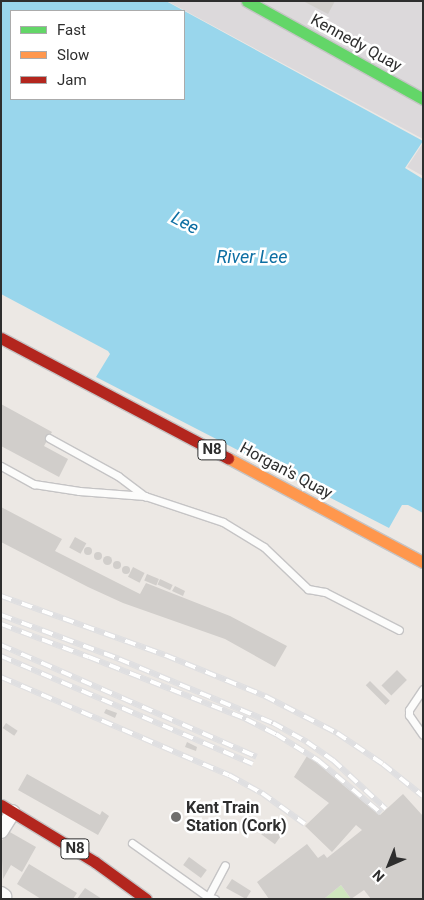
<!DOCTYPE html>
<html>
<head>
<meta charset="utf-8">
<style>
  body { margin:0 }
  #map { position:relative; width:424px; height:900px; overflow:hidden; background:#ece8e4; font-family:Roboto,sans-serif }
  div>[style] { position:absolute }
  .industrial>* { inset:0; background:#dcd9db }
  .green>* { inset:0; background:#cee6be }
  .water>* { inset:0; background:#99d6ec }
  .building>* { inset:0; background:#d1cecb; transform-origin:0 0 }
  .round { border-radius:50% }
  .roads { filter:drop-shadow(1px 0 #c5c4c5) drop-shadow(-1px 0 #c5c4c5) drop-shadow(0 1px #c5c4c5) drop-shadow(0 -1px #c5c4c5) }
  .lane>* { height:7px; margin:-3.5px; padding:0 3.5px; transform-origin:3.5px; border-radius:3.5px; background:#fcfcfb }
  .street>* { height:14px; margin:-7px; padding:0 7px; transform-origin:7px; border-radius:7px; background:#fcfcfb }
  .fast>* { height:11px; margin:-5.5px; padding:0 5.5px; transform-origin:5.5px; border-radius:5.5px; background:#63d668 }
  .slow>* { height:11px; margin:-5.5px; padding:0 5.5px; transform-origin:5.5px; border-radius:5.5px; background:#ff974d }
  .jam>* { height:11px; margin:-5.5px; padding:0 5.5px; transform-origin:5.5px; border-radius:5.5px; background:#b3261e }
  .rail>* { height:5.5px; margin-top:-2.75px; transform-origin:0; background:repeating-linear-gradient(90deg,#fff 0 11px,#dfdfe1 0 22px); box-sizing:border-box; border-block:1px solid #dfdfe1 }
  .dots>* { width:14px; height:14px; translate:-50% -50%; box-sizing:border-box; border:2px solid #fff; border-radius:50% }
  span { translate:-50% -50%; white-space:nowrap; text-align:center; line-height:1.15; -webkit-text-stroke:5px #fff; paint-order:stroke }
  .shield-label span { padding:1px 4px; background:#fff; border:1px solid; border-radius:4px; -webkit-text-stroke-width:0 }
  .shield-label { font-size:15px; color:#2e2e2e; font-weight:700 }
  .street-label { font-size:16px; color:#2e2e2e }
  .poi-label { font-size:16px; color:#2e2e2e; font-weight:700 }
  .left { translate:0 -50%; text-align:left }
  .water-label { font-size:18px; color:#0d6fa3; font-style:italic }
  .frame { position:absolute; inset:0; border:2px solid #2e2e2e; pointer-events:none }
  .legend { position:absolute; left:10px; top:10px; width:175px; height:90px; box-sizing:border-box; background:#fff; border:1px solid #ababab; margin:0; padding:6px 9px; list-style:none; font-size:15px; color:#2e2e2e }
  .legend li { display:flex; align-items:center; gap:10px; height:25px }
  .legend b { width:25px; border:1px solid #ababab }
  .north { position:absolute; left:364px; top:840px; width:50px; height:50px; -webkit-text-stroke:4px #fff; paint-order:stroke; rotate:224deg; font-size:14px; font-weight:700; line-height:20px; text-align:center; color:#2e2e2e }
  .north::after { content:''; display:block; margin:auto; width:18px; height:22px; background:#2e2e2e; clip-path:polygon(50% 0,100% 100%,50% 72%,0 100%) }
</style>
</head>
<body>
<div id="map">
  <div class="industrial">
    <i style="clip-path:polygon(167px 1px,423px 1px,423px 139px)"></i>
    <i style="clip-path:polygon(423px 143px,423px 176px,407px 167px)"></i>
  </div>
  <div class="green">
    <i style="clip-path:polygon(341px 885px,351px 899px,324px 899px)"></i>
  </div>
  <div class="water">
    <i style="clip-path:polygon(evenodd,1px 1px,166px 1px,423px 141px,405px 168px,423px 179px,423px 513px,408px 505px,402px 505px,389px 528px,96px 377px,110px 354px,108px 351px,1px 294px,1px 1px,11px 11px,184px 11px,184px 99px,11px 99px,11px 11px)"></i>
  </div>
  <div class="building">
    <i style="clip-path:polygon(303px 1px,335px 1px,328px 14px)"></i>
    <i style="clip-path:polygon(1px 404px,52px 432px,44px 446px,68px 459px,59px 477px,1px 446px)"></i>
    <i style="clip-path:polygon(1px 507px,62px 539px,55px 551px,116px 582px,140px 594px,146px 583px,230px 616px,287px 646px,275px 667px,225px 639px,123px 603px,88px 587px,1px 542px)"></i>
    <i style="left:75px;top:537px;width:13px;height:12px;rotate:29deg"></i>
    <i class="round" style="left:84px;top:547px;width:8px;height:8px"></i>
    <i class="round" style="left:94px;top:552px;width:8px;height:8px"></i>
    <i class="round" style="left:102.5px;top:555.5px;width:9px;height:9px"></i>
    <i class="round" style="left:113px;top:561px;width:8px;height:8px"></i>
    <i class="round" style="left:122px;top:566px;width:8px;height:8px"></i>
    <i style="left:133px;top:567px;width:13px;height:11px;rotate:27deg"></i>
    <i style="left:147px;top:574px;width:13px;height:7px;rotate:23deg"></i>
    <i style="left:160px;top:579px;width:14px;height:6px;rotate:25deg"></i>
    <i style="clip-path:polygon(175px 586px,185px 591px,183px 596px,172px 591px)"></i>
    <i style="left:397px;top:670px;width:14px;height:22px;rotate:45deg"></i>
    <i style="left:370px;top:681px;width:28px;height:6px;rotate:45deg"></i>
    <i style="clip-path:polygon(106px 709px,117px 713px,115px 718px,104px 713px)"></i>
    <i style="left:6px;top:723px;width:14px;height:6px;rotate:34deg"></i>
    <i style="clip-path:polygon(187px 742px,197px 747px,196px 751px,185px 747px)"></i>
    <i style="clip-path:polygon(307px 756px,335px 775px,380px 815px,403px 794px,423px 816px,423px 899px,371px 899px,364px 890px,351px 899px,341px 885px,324px 899px,269px 899px,257px 882px,307px 844px,318px 858px,324px 854px,327px 858px,362px 830px,356px 825px,332px 852px,305px 826px,329px 803px,294px 777px)"></i>
    <i style="clip-path:polygon(27px 774px,100px 815px,102px 811px,109px 816px,98px 835px,18px 790px)"></i>
    <i style="left:270px;top:822px;width:17px;height:15px;rotate:36deg"></i>
    <i style="clip-path:polygon(8px 831px,36px 847px,22px 872px,11px 865px,3px 879px,1px 842px)"></i>
    <i style="left:189px;top:857px;width:22px;height:10px;rotate:36deg"></i>
    <i style="clip-path:polygon(29px 864px,77px 893px,73px 899px,41px 899px,17px 884px)"></i>
    <i style="clip-path:polygon(232px 879px,251px 891px,246px 899px,226px 888px)"></i>
    <i style="clip-path:polygon(85px 888px,102px 899px,77px 899px)"></i>
  </div>
  <div class="roads">
    <div class="lane">
      <i style="left:49px;top:438px;width:79px;rotate:28.8deg"></i>
      <i style="left:118px;top:476px;width:34px;rotate:37deg"></i>
      <i style="left:145px;top:496px;width:82px;rotate:18.4deg"></i>
      <i style="left:223px;top:522px;width:48px;rotate:31.4deg"></i>
      <i style="left:264px;top:547px;width:61px;rotate:43.7deg"></i>
      <i style="left:308px;top:589px;width:17px;rotate:10deg"></i>
      <i style="left:325px;top:592px;width:83px;rotate:27.2deg"></i>
      <i style="left:1px;top:466px;width:38px;rotate:29deg"></i>
      <i style="left:34px;top:484px;width:46px;rotate:8.8deg"></i>
      <i style="left:79px;top:491px;width:66px;rotate:4.3deg"></i>
      <i style="left:423px;top:689px;width:25px;rotate:124deg"></i>
      <i style="left:409px;top:710px;width:5px;rotate:90deg"></i>
      <i style="left:409px;top:715px;width:24px;rotate:55deg"></i>
      <i style="left:132px;top:843px;width:93px;rotate:35.4deg"></i>
      <i style="left:208px;top:897px;width:7px;rotate:16deg"></i>
      <i style="left:207px;top:899px;width:38px;rotate:-62deg"></i>
    </div>
    <div class="street">
      <i style="left:1px;top:831px;width:22px;rotate:-58deg"></i>
      <i style="left:1px;top:894px;width:4px;rotate:34deg"></i>
    </div>
    <div class="fast">
      <i style="left:247px;top:1px;width:201px;rotate:29.1deg"></i>
    </div>
    <div class="slow">
      <i style="left:228px;top:458px;width:221px;rotate:28.1deg"></i>
    </div>
    <div class="jam">
      <i style="left:1px;top:338px;width:257px;rotate:27.9deg"></i>
      <i style="left:1px;top:805px;width:110px;rotate:31.2deg"></i>
      <i style="left:95px;top:862px;width:63px;rotate:36deg"></i>
    </div>
  </div>
  <div class="rail">
    <i style="left:1px;top:596px;width:174px;rotate:19.8deg"></i>
    <i style="left:165px;top:655px;width:108px;rotate:22.3deg"></i>
    <i style="left:265px;top:696px;width:81px;rotate:27.2deg"></i>
    <i style="left:337px;top:733px;width:55px;rotate:34deg"></i>
    <i style="left:383px;top:764px;width:51px;rotate:38.7deg"></i>
    <i style="left:1px;top:615px;width:126px;rotate:20.4deg"></i>
    <i style="left:119px;top:659px;width:167px;rotate:22.6deg"></i>
    <i style="left:273px;top:723px;width:39px;rotate:29deg"></i>
    <i style="left:307px;top:742px;width:32px;rotate:35deg"></i>
    <i style="left:333px;top:760px;width:72px;rotate:42.8deg"></i>
    <i style="left:1px;top:624px;width:94px;rotate:20.6deg"></i>
    <i style="left:89px;top:657px;width:169px;rotate:21.5deg"></i>
    <i style="left:246px;top:719px;width:34px;rotate:27deg"></i>
    <i style="left:276px;top:734px;width:51px;rotate:32.1deg"></i>
    <i style="left:319px;top:761px;width:81px;rotate:40deg"></i>
    <i style="left:1px;top:645px;width:279px;rotate:23.6deg"></i>
    <i style="left:1px;top:656px;width:274px;rotate:23.2deg"></i>
    <i style="left:1px;top:677px;width:248px;rotate:23.3deg"></i>
    <i style="left:229px;top:775px;width:38px;rotate:29deg"></i>
    <i style="left:262px;top:793px;width:53px;rotate:35.8deg"></i>
  </div>
  <div class="dots">
    <i style="left:176px;top:817px;background:#706f6e"></i>
  </div>
  <div class="shield-label">
    <span style="left:212px;top:450px">N8</span>
    <span style="left:75px;top:849px">N8</span>
  </div>
  <div class="street-label">
    <span style="left:356px;top:43px;rotate:29deg">Kennedy Quay</span>
    <span style="left:286px;top:471px;rotate:28deg">Horgan's Quay</span>
  </div>
  <div class="poi-label">
    <span class="left" style="left:186px;top:817px">Kent Train<br>Station (Cork)</span>
  </div>
  <div class="water-label">
    <span style="left:185px;top:223px;rotate:28deg">Lee</span>
    <span style="left:252px;top:257px">River Lee</span>
  </div>
  <div class="frame"></div>
  <ul class="legend">
  <li><b style="height:6px;background:#63d668"></b>Fast</li>
  <li><b style="height:6px;background:#ff974d"></b>Slow</li>
  <li><b style="height:6px;background:#b3261e"></b>Jam</li>
  </ul>
  <div class="north">N</div>
</div>
</body>
</html>
